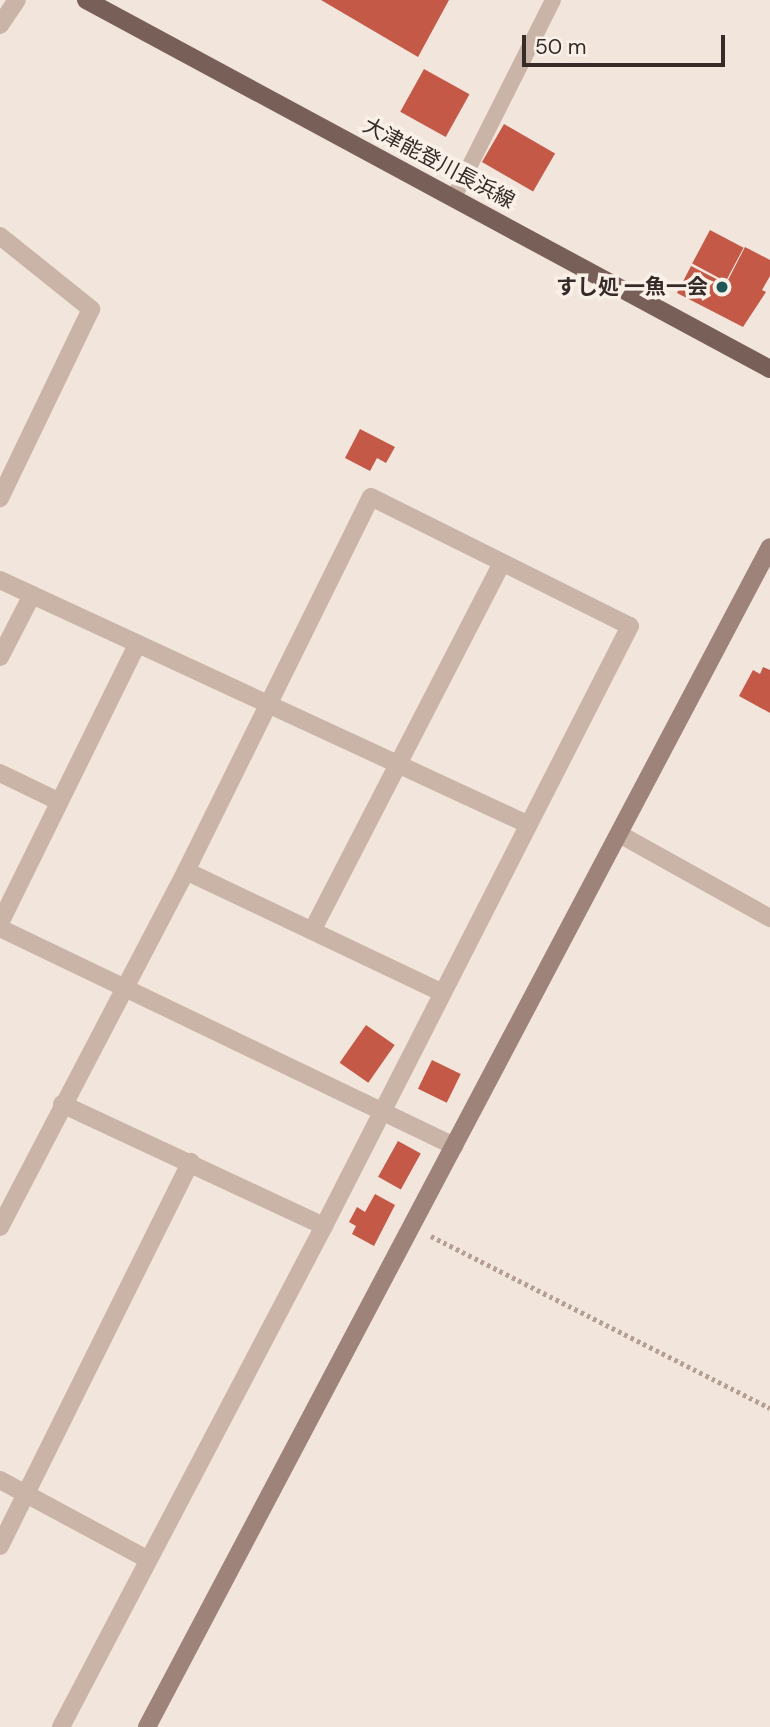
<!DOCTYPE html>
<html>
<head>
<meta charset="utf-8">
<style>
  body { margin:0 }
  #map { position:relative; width:770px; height:1727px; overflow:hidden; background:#f2e5dc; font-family:"DM Sans","Noto Sans JP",sans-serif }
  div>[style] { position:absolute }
  .building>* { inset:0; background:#c45947; transform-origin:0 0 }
  .path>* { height:4.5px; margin-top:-2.25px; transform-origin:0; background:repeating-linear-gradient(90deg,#b59e92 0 3.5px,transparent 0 7px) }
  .lane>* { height:16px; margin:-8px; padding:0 8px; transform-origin:8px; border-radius:8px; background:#cab4a8 }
  .street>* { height:18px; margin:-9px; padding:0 9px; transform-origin:9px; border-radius:9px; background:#cab4a8 }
  .secondary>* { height:18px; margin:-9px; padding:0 9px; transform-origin:9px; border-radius:9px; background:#9d8379 }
  .primary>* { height:18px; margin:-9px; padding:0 9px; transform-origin:9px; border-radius:9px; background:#786059 }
  .dots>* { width:19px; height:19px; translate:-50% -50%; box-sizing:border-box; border:4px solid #f9f0e8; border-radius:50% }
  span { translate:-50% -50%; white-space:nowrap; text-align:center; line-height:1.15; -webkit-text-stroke:7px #f9f0e8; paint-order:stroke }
  .street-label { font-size:21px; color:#362b28 }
  .poi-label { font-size:21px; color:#362b28; font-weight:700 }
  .right { translate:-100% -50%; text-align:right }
  .scale { position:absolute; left:522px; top:35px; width:203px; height:32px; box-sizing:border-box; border:4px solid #362b28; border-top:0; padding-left:9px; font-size:21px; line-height:24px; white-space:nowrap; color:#362b28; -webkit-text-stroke:5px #f9f0e8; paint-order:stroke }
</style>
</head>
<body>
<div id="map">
  <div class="building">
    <i style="clip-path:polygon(321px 0,449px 0,418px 57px)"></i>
    <i style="left:424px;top:69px;width:52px;height:49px;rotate:29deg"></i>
    <i style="left:504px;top:124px;width:59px;height:44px;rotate:30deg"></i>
    <i style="left:710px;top:230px;width:38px;height:38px;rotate:28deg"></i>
    <i style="clip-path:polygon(745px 247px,770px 260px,770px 276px,762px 290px,766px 292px,743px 327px,677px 293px,691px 266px,726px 284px)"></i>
    <i style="clip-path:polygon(360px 429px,395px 447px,386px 463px,377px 458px,370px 471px,345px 458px)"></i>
    <i style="clip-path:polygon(763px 667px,770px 670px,770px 713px,739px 696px,753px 670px,760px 674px)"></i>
    <i style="left:366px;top:1025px;width:35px;height:46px;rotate:35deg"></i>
    <i style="left:432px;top:1060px;width:32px;height:32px;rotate:26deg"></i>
    <i style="left:398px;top:1141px;width:26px;height:41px;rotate:29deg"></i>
    <i style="clip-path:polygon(375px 1194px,395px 1205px,374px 1246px,352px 1234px,356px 1226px,349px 1222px,357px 1207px,365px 1212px)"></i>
  </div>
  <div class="path">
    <i style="left:431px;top:1236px;width:380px;rotate:26.9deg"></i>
  </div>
  <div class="lane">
    <i style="left:454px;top:197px;width:220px;rotate:-63.3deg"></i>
  </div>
  <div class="street">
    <i style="left:0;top:25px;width:30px;rotate:-56deg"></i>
    <i style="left:0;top:236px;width:117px;rotate:38.7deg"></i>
    <i style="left:91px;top:309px;width:210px;rotate:115.7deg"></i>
    <i style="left:0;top:580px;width:581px;rotate:24.84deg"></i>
    <i style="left:0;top:657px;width:70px;rotate:-62.7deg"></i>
    <i style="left:0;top:773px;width:64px;rotate:25.8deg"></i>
    <i style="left:621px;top:835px;width:171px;rotate:29.1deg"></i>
    <i style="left:186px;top:871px;width:284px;rotate:25.4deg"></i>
    <i style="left:0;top:923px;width:310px;rotate:-63.8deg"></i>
    <i style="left:0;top:928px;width:504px;rotate:25.65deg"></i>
    <i style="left:313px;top:929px;width:412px;rotate:-62.7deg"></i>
    <i style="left:62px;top:1104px;width:289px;rotate:25deg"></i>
    <i style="left:0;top:1227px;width:402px;rotate:-62.4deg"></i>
    <i style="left:186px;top:871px;width:417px;rotate:-63.7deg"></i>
    <i style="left:371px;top:497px;width:289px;rotate:26.5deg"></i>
    <i style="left:630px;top:626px;width:674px;rotate:117.02deg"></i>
    <i style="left:324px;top:1226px;width:566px;rotate:117.7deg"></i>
    <i style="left:0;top:1480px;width:167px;rotate:28.3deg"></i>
    <i style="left:0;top:1546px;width:429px;rotate:-63.6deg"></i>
  </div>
  <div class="secondary">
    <i style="left:147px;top:1727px;width:1334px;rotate:-62.17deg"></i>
  </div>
  <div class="primary">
    <i style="left:86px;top:0;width:777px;rotate:28.35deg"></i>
  </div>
  <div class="dots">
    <i style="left:722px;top:287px;background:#1e5755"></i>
  </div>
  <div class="street-label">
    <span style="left:439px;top:163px;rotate:28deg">大津能登川長浜線</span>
  </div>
  <div class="poi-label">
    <span class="right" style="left:708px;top:287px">すし処 一魚一会</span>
  </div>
  <div class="scale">50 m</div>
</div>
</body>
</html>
